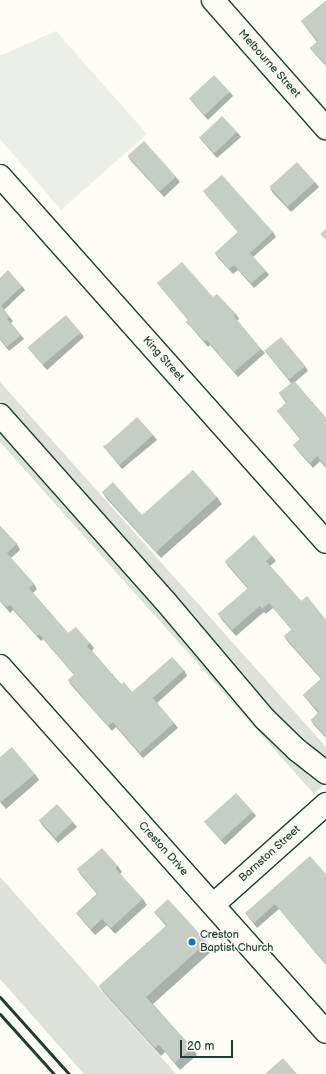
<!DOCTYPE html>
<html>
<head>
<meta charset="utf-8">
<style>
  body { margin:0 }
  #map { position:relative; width:326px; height:1074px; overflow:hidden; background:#fdfcf7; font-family:"Balsamiq Sans",sans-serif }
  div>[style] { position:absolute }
  .built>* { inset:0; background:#eceee9 }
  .green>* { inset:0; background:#dde0db }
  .roads { filter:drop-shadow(1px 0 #1f3d34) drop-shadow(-1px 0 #1f3d34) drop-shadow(0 1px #1f3d34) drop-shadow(0 -1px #1f3d34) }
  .minor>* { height:22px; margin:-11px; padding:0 11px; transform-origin:11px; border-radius:11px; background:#fdfcf7 }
  .rail>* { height:3px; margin:-1.5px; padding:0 1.5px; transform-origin:1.5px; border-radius:1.5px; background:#1f3d34 }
  .wall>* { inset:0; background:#aab0ab }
  .building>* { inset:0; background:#c6cdc7; transform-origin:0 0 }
  .dots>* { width:11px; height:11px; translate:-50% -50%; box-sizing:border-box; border:2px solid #fdfcf7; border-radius:50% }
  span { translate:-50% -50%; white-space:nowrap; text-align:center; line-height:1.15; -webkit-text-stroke:3px #fdfcf7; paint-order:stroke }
  .street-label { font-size:11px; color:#1f3d34 }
  .poi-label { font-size:11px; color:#1f3d34 }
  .left { translate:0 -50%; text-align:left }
  .scale { position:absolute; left:180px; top:1040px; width:53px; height:18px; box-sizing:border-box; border:2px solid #1f3d34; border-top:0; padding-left:5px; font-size:12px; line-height:14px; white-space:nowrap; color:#1f3d34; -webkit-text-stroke:3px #fdfcf7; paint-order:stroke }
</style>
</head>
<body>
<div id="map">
  <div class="built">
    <i style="clip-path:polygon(56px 31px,147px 134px,61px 210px,0 139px,0 56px)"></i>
  </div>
  <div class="green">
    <i style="clip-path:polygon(0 382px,326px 747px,326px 783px,314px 794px,0 442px)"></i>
    <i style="clip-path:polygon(0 877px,176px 1074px,84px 1074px,0 979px)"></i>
  </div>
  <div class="roads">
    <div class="minor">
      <i style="left:213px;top:0;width:171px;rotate:48.6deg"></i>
      <i style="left:0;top:176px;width:490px;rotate:48.3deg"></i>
      <i style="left:0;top:415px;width:250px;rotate:48.4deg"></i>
      <i style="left:166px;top:602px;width:153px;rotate:49.8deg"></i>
      <i style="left:265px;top:719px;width:45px;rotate:44.1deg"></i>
      <i style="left:297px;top:750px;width:37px;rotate:38deg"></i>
      <i style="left:0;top:666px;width:490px;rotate:48.3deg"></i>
      <i style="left:213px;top:905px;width:152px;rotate:-41.8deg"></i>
    </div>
  </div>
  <div class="rail">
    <i style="left:0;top:997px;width:103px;rotate:48.1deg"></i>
    <i style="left:0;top:1014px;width:81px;rotate:48deg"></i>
  </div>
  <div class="wall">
    <i style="clip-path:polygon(326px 1px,326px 66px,314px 53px,310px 48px,317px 42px,301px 21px)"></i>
    <i style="clip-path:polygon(230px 92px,233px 96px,208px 120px,193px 103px,189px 98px)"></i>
    <i style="clip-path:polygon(237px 132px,241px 137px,217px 158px,203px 142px,199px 137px)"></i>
    <i style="clip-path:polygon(128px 156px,176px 177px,180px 182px,164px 197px,131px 161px)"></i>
    <i style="clip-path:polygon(315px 182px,319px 187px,291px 212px,273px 193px,270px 188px)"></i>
    <i style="clip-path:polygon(203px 191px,273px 232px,276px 237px,253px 257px,266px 271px,269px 275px,254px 288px,238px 270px,233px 274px,218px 258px,215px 253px,238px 232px,207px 196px)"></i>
    <i style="clip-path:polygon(0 278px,22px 286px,25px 290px,4px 310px,13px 321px,11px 323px,24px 339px,9px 351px,0 340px)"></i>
    <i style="clip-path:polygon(157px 283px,213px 297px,236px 314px,239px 319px,237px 321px,261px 349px,265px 353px,238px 377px,210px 345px,208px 347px,190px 326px,186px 322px,188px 320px)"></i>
    <i style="clip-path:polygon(81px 333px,84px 337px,47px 370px,28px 348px)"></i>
    <i style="clip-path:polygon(264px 350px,305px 366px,308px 371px,295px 382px,326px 418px,326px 468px,320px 461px,313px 468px,297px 450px,293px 445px,300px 439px,277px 411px,286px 403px,279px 393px,291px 383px)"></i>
    <i style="clip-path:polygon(153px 435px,157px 440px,122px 469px,103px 446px)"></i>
    <i style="clip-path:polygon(102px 492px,142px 515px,217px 497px,222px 504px,161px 558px,106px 498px)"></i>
    <i style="clip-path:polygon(0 526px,17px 544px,20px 550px,11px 558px,34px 584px,37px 589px,33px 593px,68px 633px,90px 643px,94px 648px,92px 651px,121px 684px,132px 692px,184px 670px,187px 676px,157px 703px,174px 723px,178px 728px,143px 758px,116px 727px,112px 731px,71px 685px,68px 680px,74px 675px,43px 639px,41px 641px,13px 610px,10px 613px,0 601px)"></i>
    <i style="clip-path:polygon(272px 556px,276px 561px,270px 566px,301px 601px,326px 620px,326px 738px,314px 725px,311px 720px,318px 713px,303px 695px,321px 679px,288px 642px,284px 636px,292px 630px,273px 608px,266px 614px,264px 612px,236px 636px,222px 620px,218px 614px,248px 589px,228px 566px,225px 561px)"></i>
    <i style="clip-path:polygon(0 757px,35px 774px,39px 780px,6px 809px,0 802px)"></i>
    <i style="clip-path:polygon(253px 812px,256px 816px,225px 845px,208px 826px,204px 821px)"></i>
    <i style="clip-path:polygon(39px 820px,73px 822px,77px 827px,58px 843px,42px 825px)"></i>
    <i style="clip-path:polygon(118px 866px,122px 872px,120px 874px,143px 899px,147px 905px,115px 934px,107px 925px,95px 935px,81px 919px,76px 913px,97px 894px,81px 875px,77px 869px)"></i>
    <i style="clip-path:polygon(326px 874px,326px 965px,279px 909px,257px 928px,245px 913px)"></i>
    <i style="clip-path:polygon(154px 912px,207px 942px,213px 950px,153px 1004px,192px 1048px,197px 1055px,180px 1070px,165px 1052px,161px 1056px,105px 994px,99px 986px,166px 926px)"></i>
  </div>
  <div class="building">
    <i style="clip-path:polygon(326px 1px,326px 65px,310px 48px,318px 41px,301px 21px)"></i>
    <i style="left:214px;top:75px;width:23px;height:34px;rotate:47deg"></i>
    <i style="left:222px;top:116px;width:22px;height:31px;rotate:47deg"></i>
    <i style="left:144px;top:141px;width:48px;height:22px;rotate:48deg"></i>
    <i style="left:297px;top:162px;width:27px;height:37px;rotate:48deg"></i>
    <i style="clip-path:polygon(222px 175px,273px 232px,250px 253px,266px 271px,251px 283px,234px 265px,229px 269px,215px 253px,238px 232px,203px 191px)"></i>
    <i style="clip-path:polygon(326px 229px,326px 240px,320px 234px)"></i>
    <i style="clip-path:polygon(182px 262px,213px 297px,217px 294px,236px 314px,234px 316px,261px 349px,234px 372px,207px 340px,205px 342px,186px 322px,188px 320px,157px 283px)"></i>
    <i style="clip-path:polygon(8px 270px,22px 286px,1px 306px,10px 317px,7px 319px,21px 335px,7px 347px,0 339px,0 278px)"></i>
    <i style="left:66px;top:315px;width:23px;height:50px;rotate:50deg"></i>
    <i style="left:281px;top:337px;width:38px;height:21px;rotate:50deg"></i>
    <i style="clip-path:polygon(294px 381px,326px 418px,326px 466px,317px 456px,310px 463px,293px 445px,301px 439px,277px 411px,287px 402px,279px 393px)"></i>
    <i style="left:137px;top:417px;width:24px;height:45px;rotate:48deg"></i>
    <i style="clip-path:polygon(193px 470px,217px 497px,156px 552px,102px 492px,113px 482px,142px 515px)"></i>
    <i style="clip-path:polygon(0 526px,17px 544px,7px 553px,34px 584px,29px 588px,68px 633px,76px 627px,90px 643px,87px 646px,121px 684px,124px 682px,132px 692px,172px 657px,184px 670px,153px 698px,174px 723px,140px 753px,113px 722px,108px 726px,68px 680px,74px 674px,39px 634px,37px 636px,10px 605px,7px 607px,0 600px)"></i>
    <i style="clip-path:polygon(254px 535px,272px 556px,266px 561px,301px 601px,307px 596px,326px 620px,326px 737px,311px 720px,319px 712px,303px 695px,322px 679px,284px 636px,292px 629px,269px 603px,262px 609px,260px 606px,232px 630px,218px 614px,248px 588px,225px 561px)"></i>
    <i style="clip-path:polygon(12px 747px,35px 774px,1px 802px,0 801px,0 757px)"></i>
    <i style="left:236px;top:793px;width:25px;height:43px;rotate:48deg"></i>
    <i style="left:57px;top:804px;width:24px;height:24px;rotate:48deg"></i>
    <i style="clip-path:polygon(102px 848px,118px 866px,115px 868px,143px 899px,111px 928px,102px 919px,91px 929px,76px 913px,98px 894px,77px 869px)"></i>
    <i style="clip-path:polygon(310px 856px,326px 874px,326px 877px,325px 879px,326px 880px,326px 964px,275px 904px,254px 923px,245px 913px)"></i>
    <i style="clip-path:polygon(168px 899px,207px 942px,146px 997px,192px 1048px,175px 1063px,159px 1045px,155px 1048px,99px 986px,167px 925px,154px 912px)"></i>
    <i style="clip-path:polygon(283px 1058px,297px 1074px,265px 1074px)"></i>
  </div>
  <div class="dots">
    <i style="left:192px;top:942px;background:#1f6fb2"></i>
  </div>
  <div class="street-label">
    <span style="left:269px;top:64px;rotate:48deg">Melbourne Street</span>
    <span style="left:163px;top:359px;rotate:48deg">King Street</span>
    <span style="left:163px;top:849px;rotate:48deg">Creston Drive</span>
    <span style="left:270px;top:854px;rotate:-42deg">Barnston Street</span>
  </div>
  <div class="poi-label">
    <span class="left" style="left:200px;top:942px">Creston<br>Baptist Church</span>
  </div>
  <div class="scale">20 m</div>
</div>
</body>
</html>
